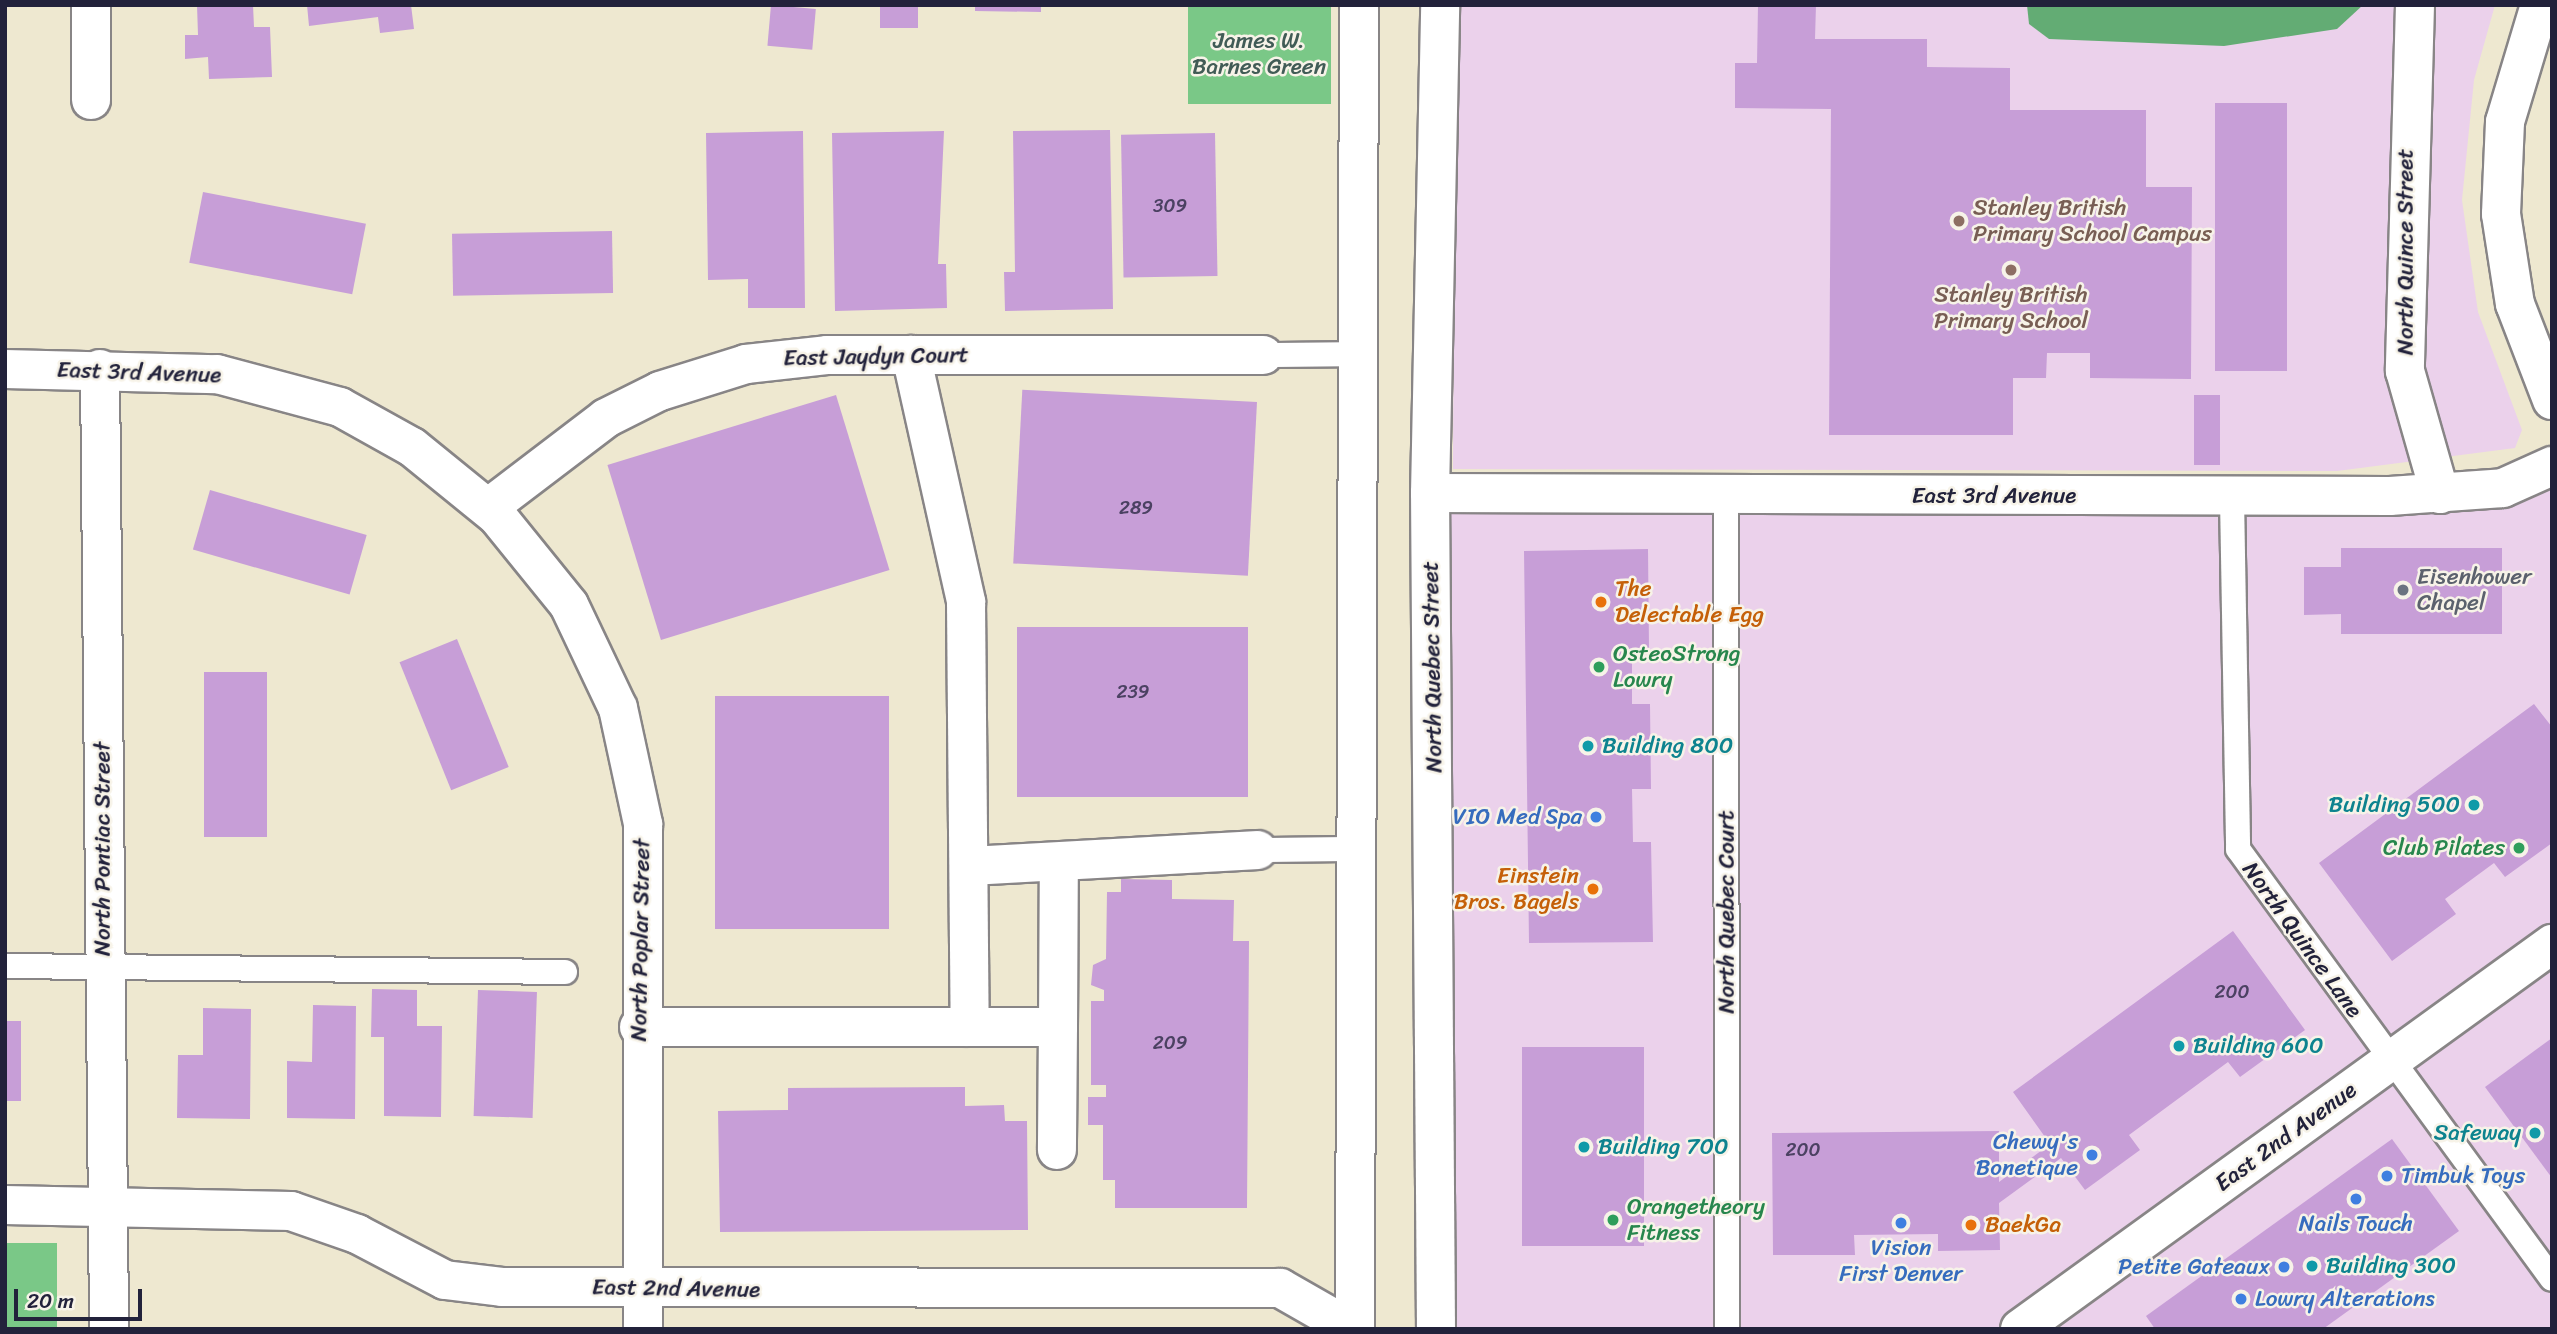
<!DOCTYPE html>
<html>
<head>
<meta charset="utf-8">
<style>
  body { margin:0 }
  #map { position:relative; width:2557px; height:1334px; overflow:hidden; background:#eee8d0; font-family:Sriracha,sans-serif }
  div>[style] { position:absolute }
  .built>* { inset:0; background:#ebd1eb }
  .green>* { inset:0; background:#7ac887; transform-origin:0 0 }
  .forest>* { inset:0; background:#63ac74 }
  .building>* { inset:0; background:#c79ed7; transform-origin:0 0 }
  .roads { filter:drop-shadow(2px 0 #888586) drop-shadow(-2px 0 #888586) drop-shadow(0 2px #888586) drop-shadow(0 -2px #888586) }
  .lane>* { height:24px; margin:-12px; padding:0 12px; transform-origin:12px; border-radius:12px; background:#fff }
  .street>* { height:38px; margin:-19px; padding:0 19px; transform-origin:19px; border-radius:19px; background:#fff }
  .secondary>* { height:38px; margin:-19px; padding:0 19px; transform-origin:19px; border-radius:19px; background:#fff }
  .dots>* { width:19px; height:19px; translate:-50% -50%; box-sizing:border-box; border:4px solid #f7f3e8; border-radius:50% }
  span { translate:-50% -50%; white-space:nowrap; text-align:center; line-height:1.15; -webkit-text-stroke:5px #f7f3e8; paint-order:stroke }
  .number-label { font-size:19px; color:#4b4162 }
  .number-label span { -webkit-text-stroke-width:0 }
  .park-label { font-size:23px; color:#415c56 }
  .education-label { font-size:23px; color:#785e54 }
  .left { translate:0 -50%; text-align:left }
  .street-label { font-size:23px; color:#22223b }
  .worship-label { font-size:23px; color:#5b616d }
  .food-label { font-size:23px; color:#c56008 }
  .right { translate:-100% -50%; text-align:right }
  .leisure-label { font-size:23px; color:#27864d }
  .culture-label { font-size:23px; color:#0d838f }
  .shop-label { font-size:23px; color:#366cbe }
  .frame { position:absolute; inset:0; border:7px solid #22223b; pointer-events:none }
  .scale { position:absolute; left:14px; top:1289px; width:128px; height:32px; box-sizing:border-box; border:4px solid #22223b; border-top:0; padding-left:9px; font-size:21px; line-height:24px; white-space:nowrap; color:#22223b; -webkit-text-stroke:5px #f7f3e8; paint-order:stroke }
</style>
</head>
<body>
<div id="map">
  <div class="built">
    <i style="clip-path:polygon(1455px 5px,2495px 5px,2474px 80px,2462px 200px,2478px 312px,2522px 430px,2515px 448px,2337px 471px,1453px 469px)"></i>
    <i style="clip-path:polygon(2552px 466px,2552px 1329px,1436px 1329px,1430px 493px,2232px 498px)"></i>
  </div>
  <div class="green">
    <i style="left:1188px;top:5px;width:143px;height:99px"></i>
    <i style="left:5px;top:1243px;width:52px;height:86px"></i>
  </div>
  <div class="forest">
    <i style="clip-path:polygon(2027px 5px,2363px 5px,2337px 29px,2224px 46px,2049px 39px,2029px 24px)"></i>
  </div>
  <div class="building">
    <i style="clip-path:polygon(197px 5px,253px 5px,254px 27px,270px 27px,272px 77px,209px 79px,208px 57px,185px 59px,185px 35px,198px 35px)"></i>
    <i style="clip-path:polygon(307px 5px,411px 5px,414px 29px,380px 33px,378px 17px,309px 26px)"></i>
    <i style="left:771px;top:5px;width:45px;height:41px;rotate:5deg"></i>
    <i style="left:880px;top:5px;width:38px;height:23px"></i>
    <i style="clip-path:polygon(975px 5px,1041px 5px,1041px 12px,975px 11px)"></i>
    <i style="clip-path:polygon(1758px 5px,1816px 5px,1815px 39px,1927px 39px,1927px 67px,2010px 68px,2010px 110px,2146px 110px,2146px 187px,2192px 187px,2191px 379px,2090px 378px,2090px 353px,2047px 353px,2046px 378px,2013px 378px,2013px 435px,1829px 435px,1831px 109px,1735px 108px,1735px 63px,1757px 63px)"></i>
    <i style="left:2215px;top:103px;width:72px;height:268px"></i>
    <i style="clip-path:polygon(1110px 130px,1113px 309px,1005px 311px,1004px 272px,1015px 272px,1013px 131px)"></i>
    <i style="clip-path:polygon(803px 131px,805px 308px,748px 308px,748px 279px,708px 280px,706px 133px)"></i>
    <i style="clip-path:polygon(944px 131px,938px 264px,946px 264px,947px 308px,835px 311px,832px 133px)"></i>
    <i style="left:1215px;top:133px;width:143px;height:94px;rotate:89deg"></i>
    <i style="left:203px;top:192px;width:166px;height:72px;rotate:11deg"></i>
    <i style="left:612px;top:231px;width:62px;height:160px;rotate:89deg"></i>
    <i style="left:836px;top:395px;width:183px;height:239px;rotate:73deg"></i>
    <i style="left:2194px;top:395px;width:26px;height:70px"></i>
    <i style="left:1257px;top:402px;width:174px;height:235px;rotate:93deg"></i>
    <i style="left:210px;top:490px;width:163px;height:62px;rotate:16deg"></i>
    <i style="clip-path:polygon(2341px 548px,2502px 548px,2502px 634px,2341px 634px,2341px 614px,2304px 615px,2304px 567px,2341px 567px)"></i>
    <i style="clip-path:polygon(1648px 549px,1649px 649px,1632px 649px,1632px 704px,1650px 704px,1651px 789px,1632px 789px,1633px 842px,1651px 842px,1653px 942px,1529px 943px,1524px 551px)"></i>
    <i style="left:1017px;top:627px;width:231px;height:170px"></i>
    <i style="left:457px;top:639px;width:138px;height:62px;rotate:68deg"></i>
    <i style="left:204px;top:672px;width:63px;height:165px"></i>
    <i style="left:889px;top:696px;width:233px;height:174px;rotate:90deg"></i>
    <i style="clip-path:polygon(2534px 704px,2552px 727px,2552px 843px,2505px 877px,2494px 863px,2445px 899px,2456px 914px,2392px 961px,2319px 863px)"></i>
    <i style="clip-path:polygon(1121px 879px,1172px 880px,1172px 899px,1234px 900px,1233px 941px,1249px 941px,1247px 1208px,1115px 1208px,1115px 1180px,1103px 1180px,1103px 1125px,1088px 1125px,1088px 1097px,1106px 1097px,1106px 1085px,1091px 1085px,1091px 1001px,1104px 1001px,1104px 990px,1091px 985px,1093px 965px,1106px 959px,1107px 892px,1121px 892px)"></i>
    <i style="clip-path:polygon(2233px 931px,2305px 1030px,2240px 1077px,2228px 1062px,2129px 1135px,2140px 1150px,2085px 1190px,2061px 1158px,1999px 1203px,2000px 1250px,1938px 1251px,1938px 1234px,1854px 1235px,1855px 1255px,1773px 1255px,1772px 1133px,1999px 1131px,1999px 1182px,2050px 1144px,2013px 1092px)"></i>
    <i style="clip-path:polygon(372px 989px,417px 990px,417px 1026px,442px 1026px,441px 1117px,384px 1116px,384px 1037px,371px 1037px)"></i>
    <i style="left:478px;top:990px;width:59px;height:126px;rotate:2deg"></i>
    <i style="clip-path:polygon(313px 1005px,356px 1006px,355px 1119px,287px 1118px,287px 1061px,312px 1062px)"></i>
    <i style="clip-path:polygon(203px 1008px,251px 1009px,250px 1119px,177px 1118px,178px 1055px,203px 1055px)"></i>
    <i style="left:5px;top:1021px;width:16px;height:80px"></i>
    <i style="clip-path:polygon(2552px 1038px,2552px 1178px,2485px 1087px)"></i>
    <i style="left:1644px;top:1047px;width:199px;height:122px;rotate:90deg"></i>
    <i style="clip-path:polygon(965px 1087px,965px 1106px,1004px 1105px,1005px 1121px,1027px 1121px,1028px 1230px,720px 1232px,718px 1111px,788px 1110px,788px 1088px)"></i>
    <i style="clip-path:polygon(2392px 1139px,2459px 1231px,2323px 1329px,2155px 1329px,2146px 1316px)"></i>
  </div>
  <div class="roads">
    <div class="lane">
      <i style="left:1263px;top:355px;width:93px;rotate:-0.6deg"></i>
      <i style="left:1726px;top:494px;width:835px;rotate:89.93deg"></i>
      <i style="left:2232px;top:498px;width:351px;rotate:89deg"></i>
      <i style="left:2238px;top:849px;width:532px;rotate:53.86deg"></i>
      <i style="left:1258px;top:850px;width:98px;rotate:-0.6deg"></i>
      <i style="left:5px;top:966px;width:560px;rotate:0.61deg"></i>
    </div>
    <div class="street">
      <i style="left:91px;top:5px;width:95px;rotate:90deg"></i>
      <i style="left:2415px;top:5px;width:366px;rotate:91.6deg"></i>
      <i style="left:2405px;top:371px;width:128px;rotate:74.1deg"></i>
      <i style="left:911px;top:355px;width:253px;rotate:77.4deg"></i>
      <i style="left:966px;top:602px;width:425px;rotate:89.5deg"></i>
      <i style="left:5px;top:369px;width:212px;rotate:1.4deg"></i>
      <i style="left:217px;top:374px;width:127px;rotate:15deg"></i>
      <i style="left:340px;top:407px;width:82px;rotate:29.1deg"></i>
      <i style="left:412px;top:447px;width:109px;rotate:39.1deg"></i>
      <i style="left:497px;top:516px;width:114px;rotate:51deg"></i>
      <i style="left:569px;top:605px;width:114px;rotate:64.6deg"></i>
      <i style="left:618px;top:708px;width:119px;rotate:77.8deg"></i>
      <i style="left:643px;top:824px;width:505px;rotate:90deg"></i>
      <i style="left:100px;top:369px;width:960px;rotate:89.46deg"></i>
      <i style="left:1430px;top:493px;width:960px;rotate:0.18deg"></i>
      <i style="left:2390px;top:496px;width:113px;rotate:-4deg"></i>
      <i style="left:2503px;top:488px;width:54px;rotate:-24.2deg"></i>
      <i style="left:488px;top:508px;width:148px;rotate:-37.3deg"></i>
      <i style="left:606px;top:418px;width:60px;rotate:-26.6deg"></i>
      <i style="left:660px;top:391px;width:90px;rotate:-17.4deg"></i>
      <i style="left:746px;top:364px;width:81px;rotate:-6.3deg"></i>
      <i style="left:827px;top:355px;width:436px"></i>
      <i style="left:971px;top:866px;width:287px;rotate:-3.2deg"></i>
      <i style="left:639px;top:1027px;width:419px"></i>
      <i style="left:1058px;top:1027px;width:123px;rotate:90.5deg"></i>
      <i style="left:1058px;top:1027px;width:164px;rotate:-89.7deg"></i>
      <i style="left:5px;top:1205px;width:286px;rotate:1.2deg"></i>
      <i style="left:291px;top:1211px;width:70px;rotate:19.2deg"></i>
      <i style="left:357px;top:1234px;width:99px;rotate:27.6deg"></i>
      <i style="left:445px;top:1280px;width:57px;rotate:7deg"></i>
      <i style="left:502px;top:1287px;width:778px;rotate:0.07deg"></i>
      <i style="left:1280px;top:1288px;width:83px;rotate:29.7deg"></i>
      <i style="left:2020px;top:1329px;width:657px;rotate:-35.89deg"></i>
    </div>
    <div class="secondary">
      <i style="left:2540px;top:5px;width:122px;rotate:106.7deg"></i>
      <i style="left:2505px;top:122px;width:92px;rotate:92.5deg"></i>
      <i style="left:2501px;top:214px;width:91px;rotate:81.2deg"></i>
      <i style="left:2515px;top:304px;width:103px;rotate:68.9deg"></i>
      <i style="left:1355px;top:1329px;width:1324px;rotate:-89.83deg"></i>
      <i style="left:1436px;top:1329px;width:836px;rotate:-90.41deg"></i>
      <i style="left:1430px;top:493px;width:488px;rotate:-88.8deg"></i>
    </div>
  </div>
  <div class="dots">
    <i style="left:1959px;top:221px;background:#8d6e63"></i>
    <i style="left:2011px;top:270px;background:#8d6e63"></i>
    <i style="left:2403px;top:590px;background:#6b7280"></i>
    <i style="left:1601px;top:602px;background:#e8710a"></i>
    <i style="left:1599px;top:667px;background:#2e9e5b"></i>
    <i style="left:1588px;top:746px;background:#0f9aa8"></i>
    <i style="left:2474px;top:805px;background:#0f9aa8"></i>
    <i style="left:1596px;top:817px;background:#3f7fe0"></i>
    <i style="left:2519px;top:848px;background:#2e9e5b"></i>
    <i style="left:1593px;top:889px;background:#e8710a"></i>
    <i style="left:2179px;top:1046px;background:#0f9aa8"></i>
    <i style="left:2535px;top:1133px;background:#0f9aa8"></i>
    <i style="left:1584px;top:1147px;background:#0f9aa8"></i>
    <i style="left:2092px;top:1155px;background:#3f7fe0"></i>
    <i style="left:2387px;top:1176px;background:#3f7fe0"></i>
    <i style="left:2356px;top:1199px;background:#3f7fe0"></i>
    <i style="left:1613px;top:1220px;background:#2e9e5b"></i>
    <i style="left:1901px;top:1223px;background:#3f7fe0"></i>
    <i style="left:1971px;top:1225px;background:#e8710a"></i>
    <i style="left:2312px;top:1266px;background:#0f9aa8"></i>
    <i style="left:2284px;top:1267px;background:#3f7fe0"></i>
    <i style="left:2241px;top:1299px;background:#3f7fe0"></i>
  </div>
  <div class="number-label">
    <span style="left:1170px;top:206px">309</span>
    <span style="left:1136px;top:508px">289</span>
    <span style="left:1133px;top:692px">239</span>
    <span style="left:2232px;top:992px">200</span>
    <span style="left:1170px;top:1043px">209</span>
    <span style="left:1803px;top:1150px">200</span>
  </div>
  <div class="park-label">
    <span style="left:1259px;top:54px">James W.<br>Barnes Green</span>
  </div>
  <div class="education-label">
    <span class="left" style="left:1973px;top:221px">Stanley British<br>Primary School Campus</span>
    <span style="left:2011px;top:308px">Stanley British<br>Primary School</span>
  </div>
  <div class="street-label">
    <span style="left:2406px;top:252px;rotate:-90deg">North Quince Street</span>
    <span style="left:876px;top:357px;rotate:-1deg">East Jaydyn Court</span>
    <span style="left:139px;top:373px;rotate:2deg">East 3rd Avenue</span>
    <span style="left:1994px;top:496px">East 3rd Avenue</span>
    <span style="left:1433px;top:667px;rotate:-91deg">North Quebec Street</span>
    <span style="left:103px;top:849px;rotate:-90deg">North Pontiac Street</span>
    <span style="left:1727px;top:912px;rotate:-90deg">North Quebec Court</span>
    <span style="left:641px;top:940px;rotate:-89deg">North Poplar Street</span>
    <span style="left:2302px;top:940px;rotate:54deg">North Quince Lane</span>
    <span style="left:2286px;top:1137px;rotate:-36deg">East 2nd Avenue</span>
    <span style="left:676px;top:1289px;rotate:1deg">East 2nd Avenue</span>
  </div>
  <div class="worship-label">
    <span class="left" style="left:2417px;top:590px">Eisenhower<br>Chapel</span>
  </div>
  <div class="food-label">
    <span class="left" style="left:1615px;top:602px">The<br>Delectable Egg</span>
    <span class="right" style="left:1579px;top:889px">Einstein<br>Bros. Bagels</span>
    <span class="left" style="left:1985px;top:1225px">BaekGa</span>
  </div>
  <div class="leisure-label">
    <span class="left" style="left:1613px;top:667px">OsteoStrong<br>Lowry</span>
    <span class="right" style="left:2505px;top:848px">Club Pilates</span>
    <span class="left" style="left:1627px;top:1220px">Orangetheory<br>Fitness</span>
  </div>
  <div class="culture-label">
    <span class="left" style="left:1602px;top:746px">Building 800</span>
    <span class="right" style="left:2460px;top:805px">Building 500</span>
    <span class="left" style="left:2193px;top:1046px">Building 600</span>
    <span class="right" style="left:2521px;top:1133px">Safeway</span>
    <span class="left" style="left:1598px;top:1147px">Building 700</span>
    <span class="left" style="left:2326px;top:1266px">Building 300</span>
  </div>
  <div class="shop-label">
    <span class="right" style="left:1582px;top:817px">VIO Med Spa</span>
    <span class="right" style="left:2078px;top:1155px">Chewy's<br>Bonetique</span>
    <span class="left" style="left:2401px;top:1176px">Timbuk Toys</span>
    <span style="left:2356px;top:1224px">Nails Touch</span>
    <span style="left:1901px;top:1261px">Vision<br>First Denver</span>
    <span class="right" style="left:2270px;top:1267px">Petite Gateaux</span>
    <span class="left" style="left:2255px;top:1299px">Lowry Alterations</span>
  </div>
  <div class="frame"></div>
  <div class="scale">20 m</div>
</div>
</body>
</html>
